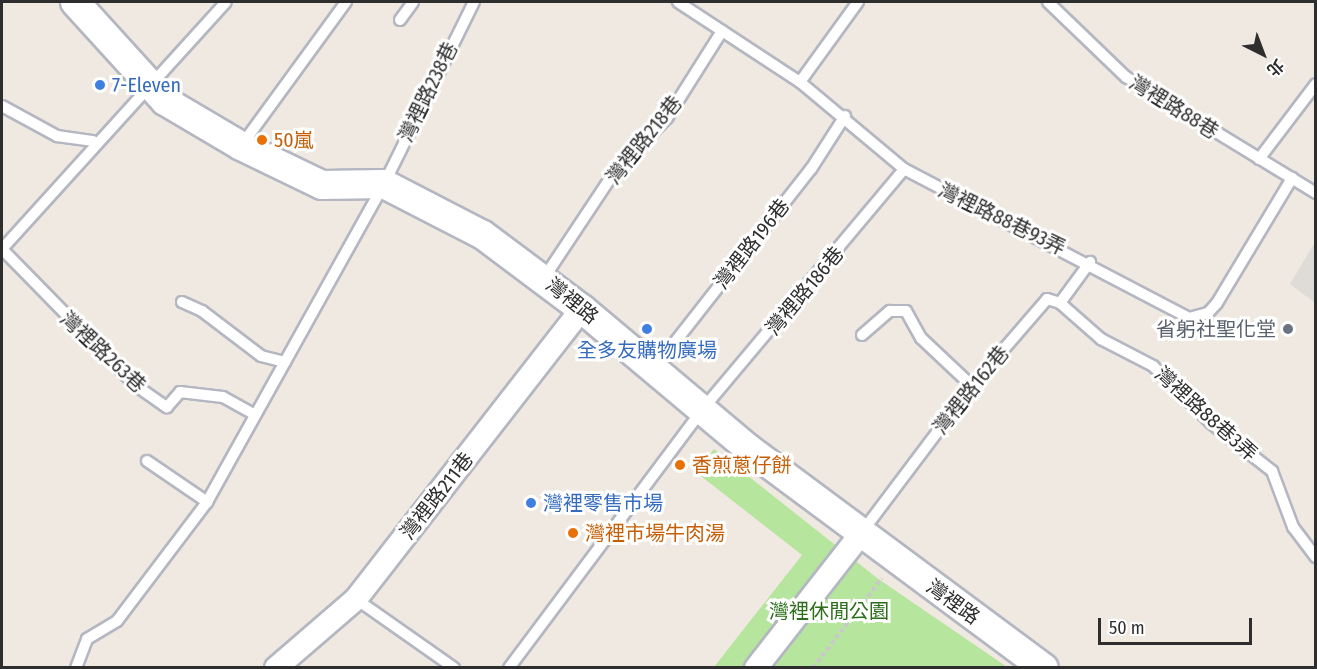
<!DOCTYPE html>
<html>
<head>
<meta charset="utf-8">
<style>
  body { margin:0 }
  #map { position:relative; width:1317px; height:669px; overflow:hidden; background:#efe9e1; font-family:"Fira Sans Condensed","Noto Sans TC",sans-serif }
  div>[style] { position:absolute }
  .green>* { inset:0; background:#b6e59e }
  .plaza>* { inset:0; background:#dfdcd8 }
  .path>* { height:4px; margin-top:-2px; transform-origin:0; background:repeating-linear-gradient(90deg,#c9c9c9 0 4.5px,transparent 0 7.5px) }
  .roads { filter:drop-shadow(2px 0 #b4b7c1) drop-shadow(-2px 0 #b4b7c1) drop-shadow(0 2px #b4b7c1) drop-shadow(0 -2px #b4b7c1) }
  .service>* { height:10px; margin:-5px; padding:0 5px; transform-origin:5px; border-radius:5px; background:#fff }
  .minor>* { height:22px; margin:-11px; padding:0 11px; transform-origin:11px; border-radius:11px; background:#fff }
  .tertiary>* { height:28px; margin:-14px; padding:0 14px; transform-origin:14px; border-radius:14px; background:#fff }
  .dots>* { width:16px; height:16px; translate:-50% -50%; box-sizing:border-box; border:3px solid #fff; border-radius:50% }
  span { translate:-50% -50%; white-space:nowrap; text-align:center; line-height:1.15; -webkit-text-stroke:6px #fff; paint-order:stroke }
  .shop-label { font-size:20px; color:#366cbe }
  .left { translate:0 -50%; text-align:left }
  .street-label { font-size:20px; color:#2e2e2e }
  .food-label { font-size:20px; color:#c56008 }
  .worship-label { font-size:20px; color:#5b616d }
  .right { translate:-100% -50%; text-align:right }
  .park-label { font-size:20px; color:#2c6e1b }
  .frame { position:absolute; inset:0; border:3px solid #2e2e2e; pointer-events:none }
  .north { position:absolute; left:1233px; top:24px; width:60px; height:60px; -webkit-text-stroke:4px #fff; paint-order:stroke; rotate:138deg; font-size:16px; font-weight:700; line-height:24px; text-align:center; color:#2e2e2e }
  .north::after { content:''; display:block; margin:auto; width:21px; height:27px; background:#2e2e2e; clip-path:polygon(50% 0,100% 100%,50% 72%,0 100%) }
  .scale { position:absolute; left:1098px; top:618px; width:154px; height:27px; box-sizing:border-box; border:3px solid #2e2e2e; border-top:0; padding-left:8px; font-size:18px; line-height:21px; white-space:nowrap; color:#2e2e2e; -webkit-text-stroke:4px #fff; paint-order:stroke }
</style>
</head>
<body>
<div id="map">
  <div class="green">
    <i style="clip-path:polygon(714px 449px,877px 578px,1007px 667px,714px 667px,802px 555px,697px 473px)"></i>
  </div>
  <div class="plaza">
    <i style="clip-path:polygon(1315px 242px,1315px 303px,1290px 284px)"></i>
  </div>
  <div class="path">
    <i style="left:813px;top:668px;width:113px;rotate:-52.5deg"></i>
  </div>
  <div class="roads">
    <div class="service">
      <i style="left:678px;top:2px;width:146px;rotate:33.3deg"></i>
      <i style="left:800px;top:82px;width:136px;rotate:39.9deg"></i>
      <i style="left:904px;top:169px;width:322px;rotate:27.6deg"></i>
      <i style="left:1189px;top:318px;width:20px;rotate:-15deg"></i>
      <i style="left:1208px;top:313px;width:13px;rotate:-48deg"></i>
      <i style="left:1217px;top:303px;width:146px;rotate:-59deg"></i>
      <i style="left:1048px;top:2px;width:108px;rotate:43.9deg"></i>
      <i style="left:1126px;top:77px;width:223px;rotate:31.4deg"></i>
      <i style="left:400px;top:20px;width:22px;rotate:-54deg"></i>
      <i style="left:800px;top:82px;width:99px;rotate:-54.1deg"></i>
      <i style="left:2px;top:106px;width:63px;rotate:28.6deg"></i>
      <i style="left:57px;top:136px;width:37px;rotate:8deg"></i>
      <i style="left:241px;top:146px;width:178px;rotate:-53.9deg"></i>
      <i style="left:1259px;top:159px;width:94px;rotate:-52.8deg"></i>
      <i style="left:2px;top:249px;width:333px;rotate:-47.8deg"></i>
      <i style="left:2px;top:249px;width:190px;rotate:45.6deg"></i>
      <i style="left:135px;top:385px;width:39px;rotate:35deg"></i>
      <i style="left:167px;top:407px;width:20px;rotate:-49deg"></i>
      <i style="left:180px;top:392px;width:43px;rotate:6.6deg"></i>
      <i style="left:223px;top:397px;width:33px;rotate:29deg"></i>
      <i style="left:544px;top:278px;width:132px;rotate:-56.4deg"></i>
      <i style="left:617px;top:168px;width:71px;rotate:-45deg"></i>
      <i style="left:667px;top:118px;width:103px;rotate:-57.7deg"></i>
      <i style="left:182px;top:302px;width:22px;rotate:24deg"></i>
      <i style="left:202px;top:311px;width:74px;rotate:37.3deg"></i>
      <i style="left:261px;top:356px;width:25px;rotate:14deg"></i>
      <i style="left:1060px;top:303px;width:55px;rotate:41.3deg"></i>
      <i style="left:1101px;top:339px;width:59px;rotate:27.4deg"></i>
      <i style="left:1153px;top:366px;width:81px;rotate:44.5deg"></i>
      <i style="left:1211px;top:423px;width:78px;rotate:38.2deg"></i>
      <i style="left:1272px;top:471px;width:60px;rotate:69.4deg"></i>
      <i style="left:1293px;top:527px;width:38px;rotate:53deg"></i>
      <i style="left:862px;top:335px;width:37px;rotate:-41deg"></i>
      <i style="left:890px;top:311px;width:16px"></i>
      <i style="left:906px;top:311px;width:31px;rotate:61deg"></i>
      <i style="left:921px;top:338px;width:70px;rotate:43.3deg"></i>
      <i style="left:654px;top:369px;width:254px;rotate:-51.9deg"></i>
      <i style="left:811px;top:169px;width:63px;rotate:-57.3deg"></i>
      <i style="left:147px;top:461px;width:73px;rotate:34.3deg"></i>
      <i style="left:862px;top:532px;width:183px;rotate:-53deg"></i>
      <i style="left:972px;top:386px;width:115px;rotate:-49.2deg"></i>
      <i style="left:1047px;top:299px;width:14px;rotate:17deg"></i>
      <i style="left:1060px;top:303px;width:51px;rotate:-53.8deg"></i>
      <i style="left:356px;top:599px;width:120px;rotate:35.1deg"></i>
      <i style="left:76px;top:668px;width:31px;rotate:-69deg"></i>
      <i style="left:87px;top:639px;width:35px;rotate:-31deg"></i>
      <i style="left:117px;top:621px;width:149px;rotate:-52.9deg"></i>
      <i style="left:207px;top:502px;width:364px;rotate:-60.9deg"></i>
      <i style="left:384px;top:184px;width:203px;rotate:-63.7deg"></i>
      <i style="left:509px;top:668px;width:322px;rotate:-53.2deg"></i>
      <i style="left:702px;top:410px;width:314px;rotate:-50deg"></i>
    </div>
    <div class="minor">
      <i style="left:276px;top:668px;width:106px;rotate:-40.8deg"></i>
      <i style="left:356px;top:599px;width:368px;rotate:-52.1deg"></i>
      <i style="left:756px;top:668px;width:169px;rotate:-52deg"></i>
    </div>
    <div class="tertiary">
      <i style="left:75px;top:2px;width:134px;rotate:47.7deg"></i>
      <i style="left:165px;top:101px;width:88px;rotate:30.6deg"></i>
      <i style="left:241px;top:146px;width:90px;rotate:25.7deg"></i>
      <i style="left:322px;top:185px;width:62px;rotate:-0.9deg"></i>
      <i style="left:384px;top:184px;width:111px;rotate:27.3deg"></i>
      <i style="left:483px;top:235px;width:124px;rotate:36.8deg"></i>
      <i style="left:582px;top:309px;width:218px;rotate:40deg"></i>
      <i style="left:749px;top:449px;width:367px;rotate:36.6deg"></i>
    </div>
  </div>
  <div class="dots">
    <i style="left:100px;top:85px;background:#3f7fe0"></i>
    <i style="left:262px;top:140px;background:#e8710a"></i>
    <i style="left:647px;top:329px;background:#3f7fe0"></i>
    <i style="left:1288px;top:329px;background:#6b7280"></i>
    <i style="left:680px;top:465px;background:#e8710a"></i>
    <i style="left:531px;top:503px;background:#3f7fe0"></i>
    <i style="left:573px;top:533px;background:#e8710a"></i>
  </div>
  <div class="shop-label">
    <span class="left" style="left:112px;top:85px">7-Eleven</span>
    <span style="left:647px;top:350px">全多友購物廣場</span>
    <span class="left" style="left:543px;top:503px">灣裡零售市場</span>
  </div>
  <div class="street-label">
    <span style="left:428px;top:92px;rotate:-64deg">灣裡路238巷</span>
    <span style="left:1174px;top:107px;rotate:32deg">灣裡路88巷</span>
    <span style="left:644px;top:140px;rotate:-51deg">灣裡路218巷</span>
    <span style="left:1002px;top:219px;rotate:26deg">灣裡路88巷93弄</span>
    <span style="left:752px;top:244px;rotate:-52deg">灣裡路196巷</span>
    <span style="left:805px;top:291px;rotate:-50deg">灣裡路186巷</span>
    <span style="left:572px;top:301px;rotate:39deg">灣裡路</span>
    <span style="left:103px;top:352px;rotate:43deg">灣裡路263巷</span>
    <span style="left:971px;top:390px;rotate:-51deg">灣裡路162巷</span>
    <span style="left:1206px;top:414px;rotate:42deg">灣裡路88巷3弄</span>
    <span style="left:437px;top:496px;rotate:-52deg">灣裡路211巷</span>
    <span style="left:953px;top:602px;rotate:36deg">灣裡路</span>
  </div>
  <div class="food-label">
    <span class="left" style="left:274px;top:140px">50嵐</span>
    <span class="left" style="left:692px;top:465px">香煎蔥仔餅</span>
    <span class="left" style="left:585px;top:533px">灣裡市場牛肉湯</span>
  </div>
  <div class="worship-label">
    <span class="right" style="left:1276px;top:329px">省躬社聖化堂</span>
  </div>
  <div class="park-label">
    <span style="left:829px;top:611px">灣裡休閒公園</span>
  </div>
  <div class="frame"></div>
  <div class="north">北</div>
  <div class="scale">50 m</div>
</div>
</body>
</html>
